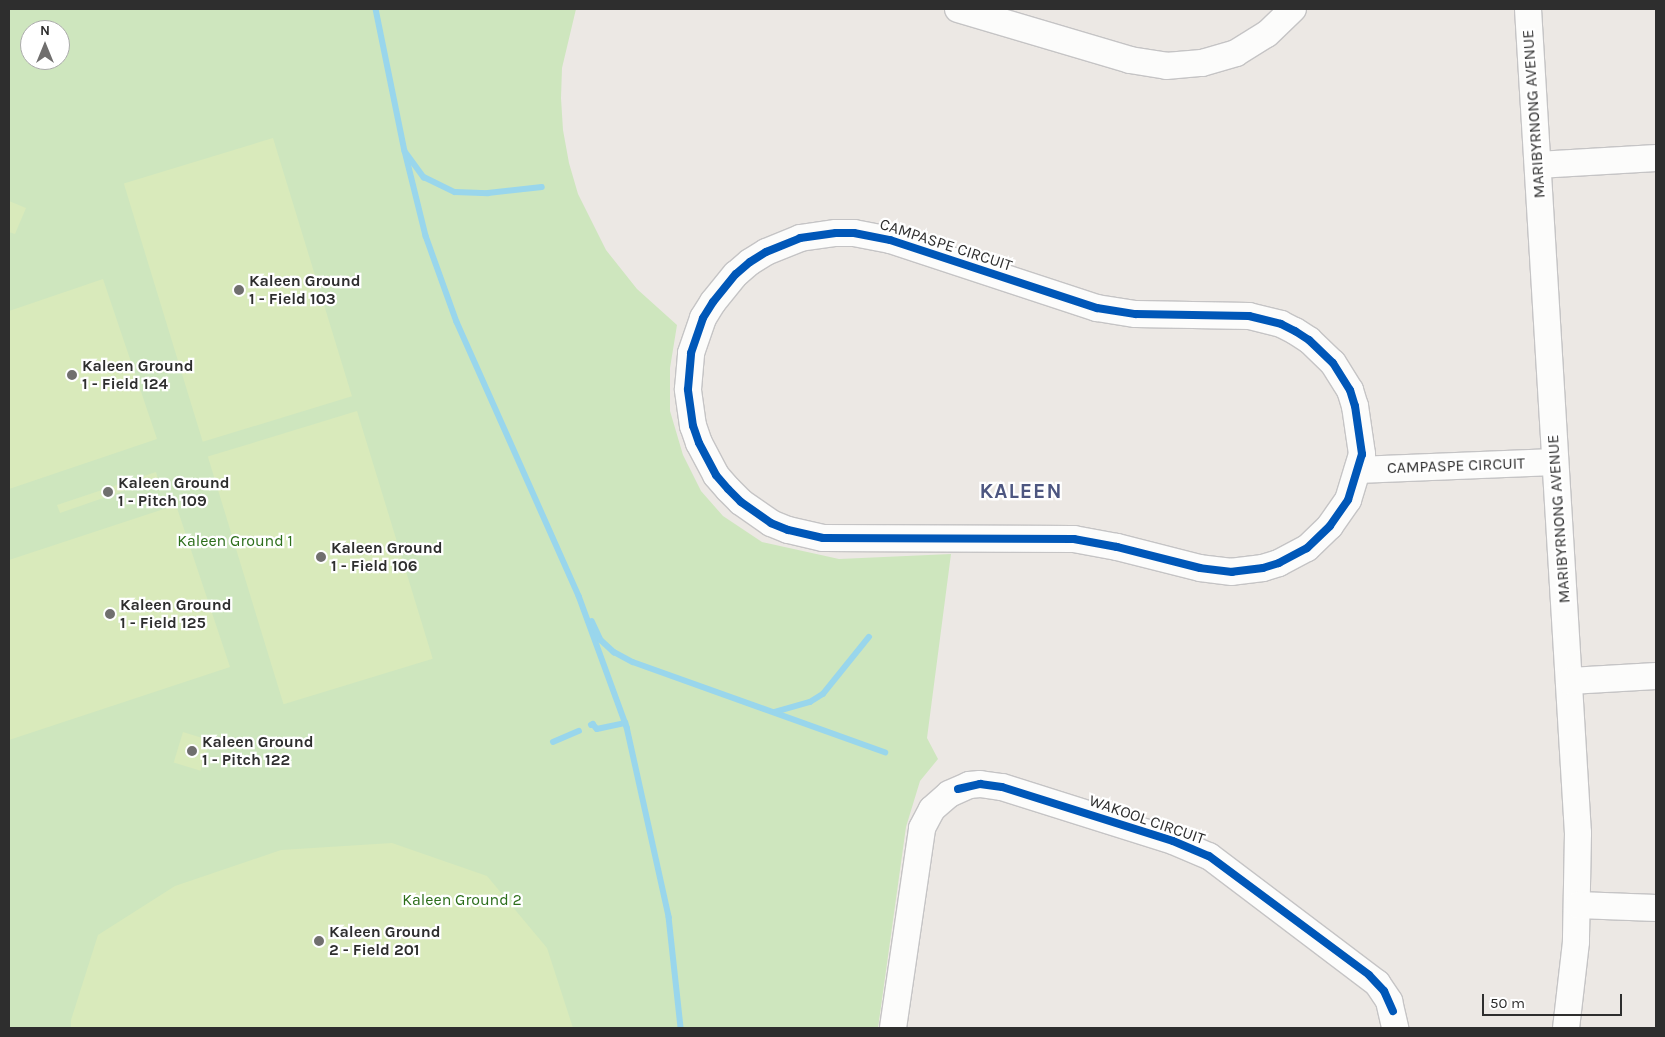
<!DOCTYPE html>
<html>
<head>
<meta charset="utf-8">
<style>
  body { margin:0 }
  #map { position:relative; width:1665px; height:1037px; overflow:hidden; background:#ece8e4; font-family:Karla,sans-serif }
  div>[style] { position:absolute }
  .green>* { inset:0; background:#cee6be }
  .pitch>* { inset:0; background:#d9eabb; transform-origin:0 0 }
  .stream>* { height:5.5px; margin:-2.75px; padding:0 2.75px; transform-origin:2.75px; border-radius:2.75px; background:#99d6ec }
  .roads { filter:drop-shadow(1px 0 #c5c4c5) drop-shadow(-1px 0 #c5c4c5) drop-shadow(0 1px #c5c4c5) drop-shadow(0 -1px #c5c4c5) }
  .minor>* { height:26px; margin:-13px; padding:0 13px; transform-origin:13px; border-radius:13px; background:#fcfcfb }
  .cycleway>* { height:8px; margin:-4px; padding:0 4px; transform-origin:4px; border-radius:4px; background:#0057b8 }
  .dots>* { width:14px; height:14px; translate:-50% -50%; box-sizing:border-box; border:2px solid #fff; border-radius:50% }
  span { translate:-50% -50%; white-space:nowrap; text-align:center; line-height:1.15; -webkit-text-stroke:4.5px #fff; paint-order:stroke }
  .street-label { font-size:16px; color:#2e2e2e }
  .poi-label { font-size:16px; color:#2e2e2e; font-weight:700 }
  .left { translate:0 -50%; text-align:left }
  .park-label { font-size:16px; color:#2c6e1b }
  .district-label { font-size:21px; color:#4d5680; font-weight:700; letter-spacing:1px }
  .frame { position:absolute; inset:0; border:10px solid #2e2e2e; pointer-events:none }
  .north { position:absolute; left:20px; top:20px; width:50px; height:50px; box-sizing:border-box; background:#fff; border:1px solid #ababab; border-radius:50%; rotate:0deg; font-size:14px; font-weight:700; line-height:20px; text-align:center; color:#2e2e2e }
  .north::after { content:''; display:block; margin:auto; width:18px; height:22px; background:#706f6e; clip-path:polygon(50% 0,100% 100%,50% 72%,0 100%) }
  .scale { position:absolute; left:1482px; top:994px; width:140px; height:22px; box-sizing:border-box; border:2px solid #2e2e2e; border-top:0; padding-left:6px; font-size:15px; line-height:18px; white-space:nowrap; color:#2e2e2e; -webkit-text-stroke:4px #fff; paint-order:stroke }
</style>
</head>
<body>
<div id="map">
  <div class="green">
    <i style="clip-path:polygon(evenodd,9px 9px,576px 9px,562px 68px,561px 98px,563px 130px,569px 163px,578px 194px,606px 250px,637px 289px,677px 325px,670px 368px,670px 411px,683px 455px,701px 491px,723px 516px,762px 542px,839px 559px,951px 554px,927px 738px,938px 759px,920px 781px,906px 827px,878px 1028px,9px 1028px,9px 9px,30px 30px,60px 30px,60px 60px,30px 60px,30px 30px)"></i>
  </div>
  <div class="pitch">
    <i style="left:273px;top:138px;width:270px;height:156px;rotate:73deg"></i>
    <i style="clip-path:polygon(9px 201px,26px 208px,15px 234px,9px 232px)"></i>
    <i style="clip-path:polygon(103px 279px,157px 439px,9px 489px,9px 311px)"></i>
    <i style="left:357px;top:411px;width:259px;height:156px;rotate:73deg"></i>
    <i style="clip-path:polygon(156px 472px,158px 479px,60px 513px,57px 505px)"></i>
    <i style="clip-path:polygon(176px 505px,230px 667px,9px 740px,9px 560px)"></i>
    <i style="left:183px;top:732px;width:28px;height:32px;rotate:17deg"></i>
    <i style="clip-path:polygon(392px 843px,487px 876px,547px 948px,573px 1028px,71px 1028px,71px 1020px,98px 935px,175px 886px,281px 850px)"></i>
  </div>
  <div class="stream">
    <i style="left:376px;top:9px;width:145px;rotate:78.5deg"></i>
    <i style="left:405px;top:151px;width:88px;rotate:76.1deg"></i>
    <i style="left:426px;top:236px;width:91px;rotate:70.2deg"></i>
    <i style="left:457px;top:322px;width:300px;rotate:66deg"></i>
    <i style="left:579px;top:596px;width:140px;rotate:69.9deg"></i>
    <i style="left:627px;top:727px;width:195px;rotate:77.5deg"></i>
    <i style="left:669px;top:917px;width:112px;rotate:83.8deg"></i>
    <i style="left:407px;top:154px;width:29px;rotate:54deg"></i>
    <i style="left:424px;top:177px;width:34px;rotate:26deg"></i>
    <i style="left:455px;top:192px;width:33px;rotate:2deg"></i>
    <i style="left:488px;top:193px;width:54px;rotate:-6.3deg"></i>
    <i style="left:592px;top:621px;width:21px;rotate:65deg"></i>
    <i style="left:601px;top:640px;width:18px;rotate:43deg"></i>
    <i style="left:614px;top:652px;width:21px;rotate:28deg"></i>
    <i style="left:633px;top:662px;width:268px;rotate:19.7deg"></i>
    <i style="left:775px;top:712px;width:36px;rotate:-16deg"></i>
    <i style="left:810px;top:702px;width:15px;rotate:-32deg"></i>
    <i style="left:823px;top:694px;width:73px;rotate:-51.1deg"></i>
    <i style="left:591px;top:725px;width:2px;rotate:-27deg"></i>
    <i style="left:593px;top:724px;width:6px;rotate:51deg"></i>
    <i style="left:597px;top:729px;width:29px;rotate:-12deg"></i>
    <i style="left:553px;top:742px;width:28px;rotate:-23deg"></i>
  </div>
  <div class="roads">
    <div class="minor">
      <i style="left:958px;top:9px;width:179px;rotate:16.5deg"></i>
      <i style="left:1130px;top:60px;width:36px;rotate:9deg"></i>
      <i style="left:1166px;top:66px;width:36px;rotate:-5deg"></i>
      <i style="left:1202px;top:63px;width:35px;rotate:-16deg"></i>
      <i style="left:1236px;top:53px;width:36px;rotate:-32deg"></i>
      <i style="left:1267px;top:34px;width:36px;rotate:-44deg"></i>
      <i style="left:1528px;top:9px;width:826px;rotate:86.53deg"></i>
      <i style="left:1578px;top:833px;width:109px;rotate:91.1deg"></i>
      <i style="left:1576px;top:942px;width:87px;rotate:96.6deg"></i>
      <i style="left:1538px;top:165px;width:118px;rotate:-3.4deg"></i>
      <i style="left:836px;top:233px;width:18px"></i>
      <i style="left:854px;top:233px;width:37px;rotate:11deg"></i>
      <i style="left:890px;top:240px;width:218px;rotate:18.2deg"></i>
      <i style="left:1097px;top:308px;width:39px;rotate:9deg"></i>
      <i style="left:1136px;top:314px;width:113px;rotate:1deg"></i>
      <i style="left:1249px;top:316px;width:33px;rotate:14deg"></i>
      <i style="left:1281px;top:324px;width:16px;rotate:27deg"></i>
      <i style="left:1295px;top:331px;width:17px;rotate:33deg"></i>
      <i style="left:1309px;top:340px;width:33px;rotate:44deg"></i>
      <i style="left:1333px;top:363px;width:32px;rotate:58deg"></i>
      <i style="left:1350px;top:390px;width:17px;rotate:73deg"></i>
      <i style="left:1355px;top:406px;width:49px;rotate:81.7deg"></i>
      <i style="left:1362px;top:454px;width:48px;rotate:106.9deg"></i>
      <i style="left:1348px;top:500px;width:32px;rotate:125deg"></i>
      <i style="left:1330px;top:526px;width:32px;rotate:136deg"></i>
      <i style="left:1307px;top:548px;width:32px;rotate:152deg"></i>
      <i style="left:1279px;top:563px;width:17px;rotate:163deg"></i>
      <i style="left:1263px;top:568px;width:31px;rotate:173deg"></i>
      <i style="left:1232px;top:572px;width:32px;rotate:-173deg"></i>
      <i style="left:1200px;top:568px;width:86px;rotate:-165.8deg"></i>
      <i style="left:1117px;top:547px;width:44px;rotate:-169.5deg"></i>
      <i style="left:1074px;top:539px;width:251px;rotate:-179.8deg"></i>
      <i style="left:823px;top:538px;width:36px;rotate:-167deg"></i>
      <i style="left:788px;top:530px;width:18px;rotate:-158deg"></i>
      <i style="left:771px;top:523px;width:37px;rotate:-145deg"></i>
      <i style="left:741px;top:502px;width:18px;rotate:-135deg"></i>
      <i style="left:728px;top:489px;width:18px;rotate:-131deg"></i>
      <i style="left:716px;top:475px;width:36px;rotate:-118deg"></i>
      <i style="left:699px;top:443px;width:18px;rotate:-109deg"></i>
      <i style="left:693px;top:426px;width:37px;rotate:-98deg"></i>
      <i style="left:688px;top:389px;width:36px;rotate:-85deg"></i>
      <i style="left:691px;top:353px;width:37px;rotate:-71deg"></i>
      <i style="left:703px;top:318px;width:19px;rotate:-58deg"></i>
      <i style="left:713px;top:302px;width:36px;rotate:-51deg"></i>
      <i style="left:736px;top:274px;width:18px;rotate:-41deg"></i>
      <i style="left:750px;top:262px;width:19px;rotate:-32deg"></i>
      <i style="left:766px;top:252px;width:37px;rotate:-22deg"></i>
      <i style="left:800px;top:238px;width:36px;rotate:-8deg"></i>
      <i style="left:1358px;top:470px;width:196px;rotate:-2.3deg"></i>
      <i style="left:1570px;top:681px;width:86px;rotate:-3.3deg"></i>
      <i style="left:1578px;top:905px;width:78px;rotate:2.2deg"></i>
      <i style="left:893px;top:1028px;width:202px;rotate:-81.7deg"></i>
      <i style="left:922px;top:828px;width:21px;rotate:-62deg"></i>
      <i style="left:932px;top:809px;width:23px;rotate:-41deg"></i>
      <i style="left:949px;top:794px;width:22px;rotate:-24deg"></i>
      <i style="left:969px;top:785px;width:11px;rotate:-5deg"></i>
      <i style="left:980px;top:784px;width:22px;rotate:8deg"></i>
      <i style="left:1002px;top:787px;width:179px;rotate:17.5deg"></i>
      <i style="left:1173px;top:841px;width:39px;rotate:23deg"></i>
      <i style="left:1209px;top:856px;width:211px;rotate:37.1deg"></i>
      <i style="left:1377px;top:983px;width:22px;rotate:56deg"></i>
      <i style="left:1389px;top:1001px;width:28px;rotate:77deg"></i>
    </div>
  </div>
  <div class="cycleway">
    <i style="left:836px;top:233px;width:18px"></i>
    <i style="left:854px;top:233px;width:37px;rotate:11deg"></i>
    <i style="left:890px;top:240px;width:218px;rotate:18.2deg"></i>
    <i style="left:1097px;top:308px;width:39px;rotate:9deg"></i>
    <i style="left:1136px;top:314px;width:113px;rotate:1deg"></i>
    <i style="left:1249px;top:316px;width:33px;rotate:14deg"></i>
    <i style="left:1281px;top:324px;width:16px;rotate:27deg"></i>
    <i style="left:1295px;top:331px;width:17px;rotate:33deg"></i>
    <i style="left:1309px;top:340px;width:33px;rotate:44deg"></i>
    <i style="left:1333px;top:363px;width:32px;rotate:58deg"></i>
    <i style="left:1350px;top:390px;width:17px;rotate:73deg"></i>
    <i style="left:1355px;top:406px;width:49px;rotate:81.7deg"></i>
    <i style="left:1362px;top:454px;width:48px;rotate:106.9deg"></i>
    <i style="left:1348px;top:500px;width:32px;rotate:125deg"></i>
    <i style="left:1330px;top:526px;width:32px;rotate:136deg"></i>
    <i style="left:1307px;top:548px;width:32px;rotate:152deg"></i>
    <i style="left:1279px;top:563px;width:17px;rotate:163deg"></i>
    <i style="left:1263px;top:568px;width:31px;rotate:173deg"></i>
    <i style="left:1232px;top:572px;width:32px;rotate:-173deg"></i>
    <i style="left:1200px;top:568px;width:86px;rotate:-165.8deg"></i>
    <i style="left:1117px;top:547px;width:44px;rotate:-169.5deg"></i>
    <i style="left:1074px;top:539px;width:251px;rotate:-179.8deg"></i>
    <i style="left:823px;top:538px;width:36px;rotate:-167deg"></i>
    <i style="left:788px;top:530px;width:18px;rotate:-158deg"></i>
    <i style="left:771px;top:523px;width:37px;rotate:-145deg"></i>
    <i style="left:741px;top:502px;width:18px;rotate:-135deg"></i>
    <i style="left:728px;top:489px;width:18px;rotate:-131deg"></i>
    <i style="left:716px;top:475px;width:36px;rotate:-118deg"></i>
    <i style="left:699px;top:443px;width:18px;rotate:-109deg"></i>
    <i style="left:693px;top:426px;width:37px;rotate:-98deg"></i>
    <i style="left:688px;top:389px;width:36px;rotate:-85deg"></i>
    <i style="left:691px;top:353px;width:37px;rotate:-71deg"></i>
    <i style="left:703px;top:318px;width:19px;rotate:-58deg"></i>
    <i style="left:713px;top:302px;width:36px;rotate:-51deg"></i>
    <i style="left:736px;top:274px;width:18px;rotate:-41deg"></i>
    <i style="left:750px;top:262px;width:19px;rotate:-32deg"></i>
    <i style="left:766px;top:252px;width:37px;rotate:-22deg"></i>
    <i style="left:800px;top:238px;width:36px;rotate:-8deg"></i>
    <i style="left:958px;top:789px;width:23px;rotate:-13deg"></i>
    <i style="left:980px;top:784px;width:22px;rotate:8deg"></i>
    <i style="left:1002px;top:787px;width:179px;rotate:17.5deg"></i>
    <i style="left:1173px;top:841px;width:39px;rotate:23deg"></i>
    <i style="left:1209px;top:856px;width:199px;rotate:36.6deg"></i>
    <i style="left:1369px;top:975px;width:22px;rotate:47deg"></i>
    <i style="left:1384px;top:991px;width:22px;rotate:66deg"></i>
  </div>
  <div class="dots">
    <i style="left:239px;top:290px;background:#706f6e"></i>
    <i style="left:72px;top:375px;background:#706f6e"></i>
    <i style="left:108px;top:492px;background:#706f6e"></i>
    <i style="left:321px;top:557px;background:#706f6e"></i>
    <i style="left:110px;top:614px;background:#706f6e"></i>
    <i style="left:192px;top:751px;background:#706f6e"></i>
    <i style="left:319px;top:941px;background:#706f6e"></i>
  </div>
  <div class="street-label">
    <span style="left:1534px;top:114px;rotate:-94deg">MARIBYRNONG AVENUE</span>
    <span style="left:946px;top:245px;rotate:18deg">CAMPASPE CIRCUIT</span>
    <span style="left:1456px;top:466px;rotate:-2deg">CAMPASPE CIRCUIT</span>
    <span style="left:1559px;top:519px;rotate:-94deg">MARIBYRNONG AVENUE</span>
    <span style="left:1147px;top:820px;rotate:19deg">WAKOOL CIRCUIT</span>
  </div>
  <div class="poi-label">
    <span class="left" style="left:249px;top:290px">Kaleen Ground<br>1 - Field 103</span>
    <span class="left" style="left:82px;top:375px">Kaleen Ground<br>1 - Field 124</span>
    <span class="left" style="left:118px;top:492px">Kaleen Ground<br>1 - Pitch 109</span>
    <span class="left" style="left:331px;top:557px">Kaleen Ground<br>1 - Field 106</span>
    <span class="left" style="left:120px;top:614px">Kaleen Ground<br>1 - Field 125</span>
    <span class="left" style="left:202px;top:751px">Kaleen Ground<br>1 - Pitch 122</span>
    <span class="left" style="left:329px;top:941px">Kaleen Ground<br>2 - Field 201</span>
  </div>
  <div class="park-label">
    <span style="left:235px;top:541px">Kaleen Ground 1</span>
    <span style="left:462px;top:900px">Kaleen Ground 2</span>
  </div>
  <div class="district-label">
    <span style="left:1021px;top:491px">KALEEN</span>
  </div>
  <div class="frame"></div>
  <div class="north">N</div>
  <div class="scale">50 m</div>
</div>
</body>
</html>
